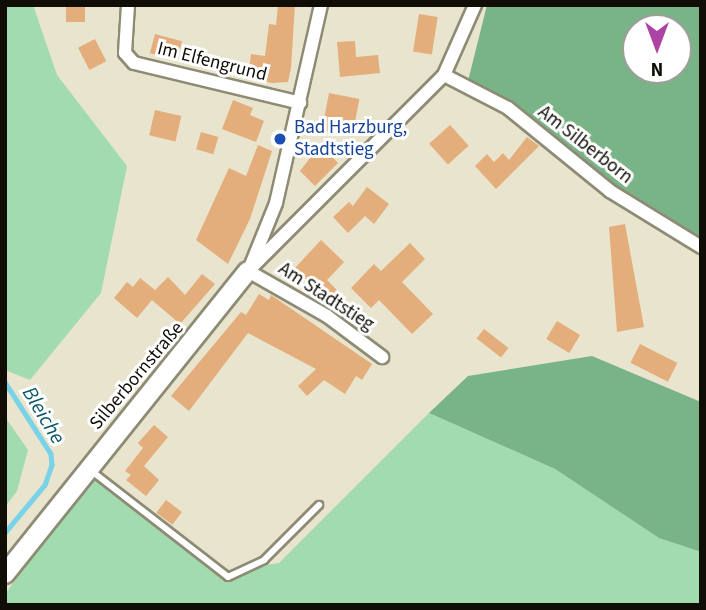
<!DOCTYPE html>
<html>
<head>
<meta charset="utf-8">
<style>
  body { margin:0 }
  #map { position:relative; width:706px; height:610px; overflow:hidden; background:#e8e4cd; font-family:"Source Sans 3",sans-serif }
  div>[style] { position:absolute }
  .green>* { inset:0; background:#a2dbae }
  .forest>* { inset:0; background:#79b486 }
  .stream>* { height:4.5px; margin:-2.25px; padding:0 2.25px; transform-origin:2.25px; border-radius:2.25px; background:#78d2e8 }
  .building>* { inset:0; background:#e3ae7b; transform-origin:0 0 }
  .roads { filter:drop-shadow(2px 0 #8e8b75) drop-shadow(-2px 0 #8e8b75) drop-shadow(0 2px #8e8b75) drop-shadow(0 -2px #8e8b75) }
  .lane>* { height:6px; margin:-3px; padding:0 3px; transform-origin:3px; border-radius:3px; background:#fff }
  .street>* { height:12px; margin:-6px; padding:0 6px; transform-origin:6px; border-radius:6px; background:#fff }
  .secondary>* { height:18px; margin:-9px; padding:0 9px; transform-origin:9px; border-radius:9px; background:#fff }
  .dots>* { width:19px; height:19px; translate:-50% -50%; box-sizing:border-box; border:4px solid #fff; border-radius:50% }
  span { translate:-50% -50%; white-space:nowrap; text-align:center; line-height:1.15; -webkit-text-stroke:6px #fff; paint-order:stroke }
  .street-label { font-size:19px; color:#0f0d06 }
  .transit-label { font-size:19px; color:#164399 }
  .left { translate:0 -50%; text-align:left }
  .water-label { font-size:21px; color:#075867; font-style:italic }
  .frame { position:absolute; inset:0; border:7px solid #0f0d06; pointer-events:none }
  .north { position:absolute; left:622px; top:14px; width:70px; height:70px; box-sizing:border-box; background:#fff; border:2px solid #9f9e9b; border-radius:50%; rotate:180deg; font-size:19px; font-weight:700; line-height:28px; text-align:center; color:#0f0d06 }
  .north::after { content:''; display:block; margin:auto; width:24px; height:32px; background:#af43a4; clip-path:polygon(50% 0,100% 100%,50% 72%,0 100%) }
</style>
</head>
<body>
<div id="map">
  <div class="green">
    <i style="clip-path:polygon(5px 5px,33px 5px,57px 75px,127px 166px,101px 293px,30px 380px,5px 370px)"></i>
    <i style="clip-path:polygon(429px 413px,555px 469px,659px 538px,701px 552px,701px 605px,5px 605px,5px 594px,96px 471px,223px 572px,279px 563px)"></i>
    <i style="clip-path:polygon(5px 417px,28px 450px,17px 491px,5px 507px)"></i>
  </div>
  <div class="forest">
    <i style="clip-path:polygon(evenodd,487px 5px,701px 5px,701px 238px,619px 190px,513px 104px,468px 81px,487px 5px,636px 28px,678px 28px,678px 70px,636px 70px,636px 28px)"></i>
    <i style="clip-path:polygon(592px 356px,701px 402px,701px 552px,659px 538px,555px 469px,429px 413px,468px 376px)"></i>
  </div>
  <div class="stream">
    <i style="left:5px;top:382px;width:85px;rotate:57.4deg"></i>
    <i style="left:51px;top:454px;width:11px;rotate:85deg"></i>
    <i style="left:52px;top:465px;width:21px;rotate:109deg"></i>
    <i style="left:45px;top:485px;width:62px;rotate:129.8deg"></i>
  </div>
  <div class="building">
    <i style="left:66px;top:5px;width:19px;height:17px"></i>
    <i style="clip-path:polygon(278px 5px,295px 5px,291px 68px,288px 82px,272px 83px,248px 78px,251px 54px,265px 56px,269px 24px,276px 25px)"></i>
    <i style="left:419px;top:14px;width:19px;height:38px;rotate:9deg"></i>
    <i style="left:155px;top:34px;width:28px;height:20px;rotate:15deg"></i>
    <i style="left:95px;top:39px;width:25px;height:19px;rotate:63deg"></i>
    <i style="clip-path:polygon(355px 41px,356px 57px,378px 55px,380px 73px,340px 77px,337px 42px)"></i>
    <i style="left:329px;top:93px;width:31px;height:38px;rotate:11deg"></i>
    <i style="clip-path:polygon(233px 100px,253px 108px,250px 115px,264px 121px,256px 142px,222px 129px)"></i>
    <i style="left:155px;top:110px;width:27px;height:26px;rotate:13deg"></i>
    <i style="left:450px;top:125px;width:28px;height:28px;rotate:48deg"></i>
    <i style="left:201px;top:132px;width:18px;height:18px;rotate:16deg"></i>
    <i style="clip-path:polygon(527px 137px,539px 146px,496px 189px,475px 166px,487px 154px,494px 162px,503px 153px,509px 160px)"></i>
    <i style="clip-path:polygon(258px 145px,272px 151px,250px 219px,228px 264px,196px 240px,229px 168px,246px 176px)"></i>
    <i style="clip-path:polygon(320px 145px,338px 163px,315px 186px,300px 171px)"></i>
    <i style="clip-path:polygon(367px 187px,389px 204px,374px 224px,365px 216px,348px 233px,333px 217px,349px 202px,353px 206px)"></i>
    <i style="clip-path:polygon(625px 224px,644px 327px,617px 332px,609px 227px)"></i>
    <i style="clip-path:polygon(321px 240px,344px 262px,327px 280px,339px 292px,328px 303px,295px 268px)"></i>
    <i style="clip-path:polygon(410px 243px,425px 259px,402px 282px,433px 314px,412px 334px,379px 300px,371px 308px,351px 288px,374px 264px,381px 271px)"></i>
    <i style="clip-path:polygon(202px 274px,215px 284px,180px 324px,152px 300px,137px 318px,114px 298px,127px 282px,133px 287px,140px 278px,155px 290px,168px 277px,185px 295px)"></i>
    <i style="clip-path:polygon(259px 294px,269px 300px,271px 295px,372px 364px,362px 380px,356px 376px,345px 394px,324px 380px,307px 396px,298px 386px,316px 369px,248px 333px,189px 411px,171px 396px,241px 312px,246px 315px)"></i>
    <i style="left:557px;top:321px;width:27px;height:21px;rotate:31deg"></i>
    <i style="left:484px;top:329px;width:31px;height:12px;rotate:38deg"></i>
    <i style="left:640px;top:344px;width:42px;height:21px;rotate:27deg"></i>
    <i style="clip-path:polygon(154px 425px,168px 437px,144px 466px,159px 480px,146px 496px,126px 480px,131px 475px,125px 471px,143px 448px,138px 443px)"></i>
    <i style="left:166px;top:500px;width:20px;height:16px;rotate:37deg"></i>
  </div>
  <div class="roads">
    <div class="lane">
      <i style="left:89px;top:469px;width:176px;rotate:37.8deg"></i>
      <i style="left:228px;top:577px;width:40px;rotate:-25deg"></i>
      <i style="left:264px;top:560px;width:78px;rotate:-45deg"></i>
    </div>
    <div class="street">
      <i style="left:128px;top:5px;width:48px;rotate:93.6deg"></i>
      <i style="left:125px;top:53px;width:13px;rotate:48deg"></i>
      <i style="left:134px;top:63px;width:171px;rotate:13.5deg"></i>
      <i style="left:444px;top:75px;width:72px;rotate:27.3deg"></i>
      <i style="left:508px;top:108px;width:132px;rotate:39.1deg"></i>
      <i style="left:610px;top:191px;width:107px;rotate:31.6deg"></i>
      <i style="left:251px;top:265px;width:67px;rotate:-68deg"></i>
      <i style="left:276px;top:203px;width:203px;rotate:-77.2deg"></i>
      <i style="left:248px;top:271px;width:277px;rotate:-45deg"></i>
      <i style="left:444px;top:75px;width:77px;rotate:-66.1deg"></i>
      <i style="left:248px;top:271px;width:91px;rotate:29.7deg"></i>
      <i style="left:327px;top:316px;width:69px;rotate:36.7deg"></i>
    </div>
    <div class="secondary">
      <i style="left:5px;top:574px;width:388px;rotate:-51.3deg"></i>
    </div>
  </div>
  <div class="dots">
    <i style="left:280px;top:139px;background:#1a4fb4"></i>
  </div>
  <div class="street-label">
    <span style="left:212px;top:62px;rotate:14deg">Im Elfengrund</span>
    <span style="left:585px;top:145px;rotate:38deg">Am Silberborn</span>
    <span style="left:326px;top:297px;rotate:33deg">Am Stadtstieg</span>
    <span style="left:137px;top:376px;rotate:-50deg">Silberbornstraße</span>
  </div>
  <div class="transit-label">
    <span class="left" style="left:294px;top:139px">Bad Harzburg,<br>Stadtstieg</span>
  </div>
  <div class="water-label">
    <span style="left:44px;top:415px;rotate:59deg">Bleiche</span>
  </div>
  <div class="frame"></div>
  <div class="north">N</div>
</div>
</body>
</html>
